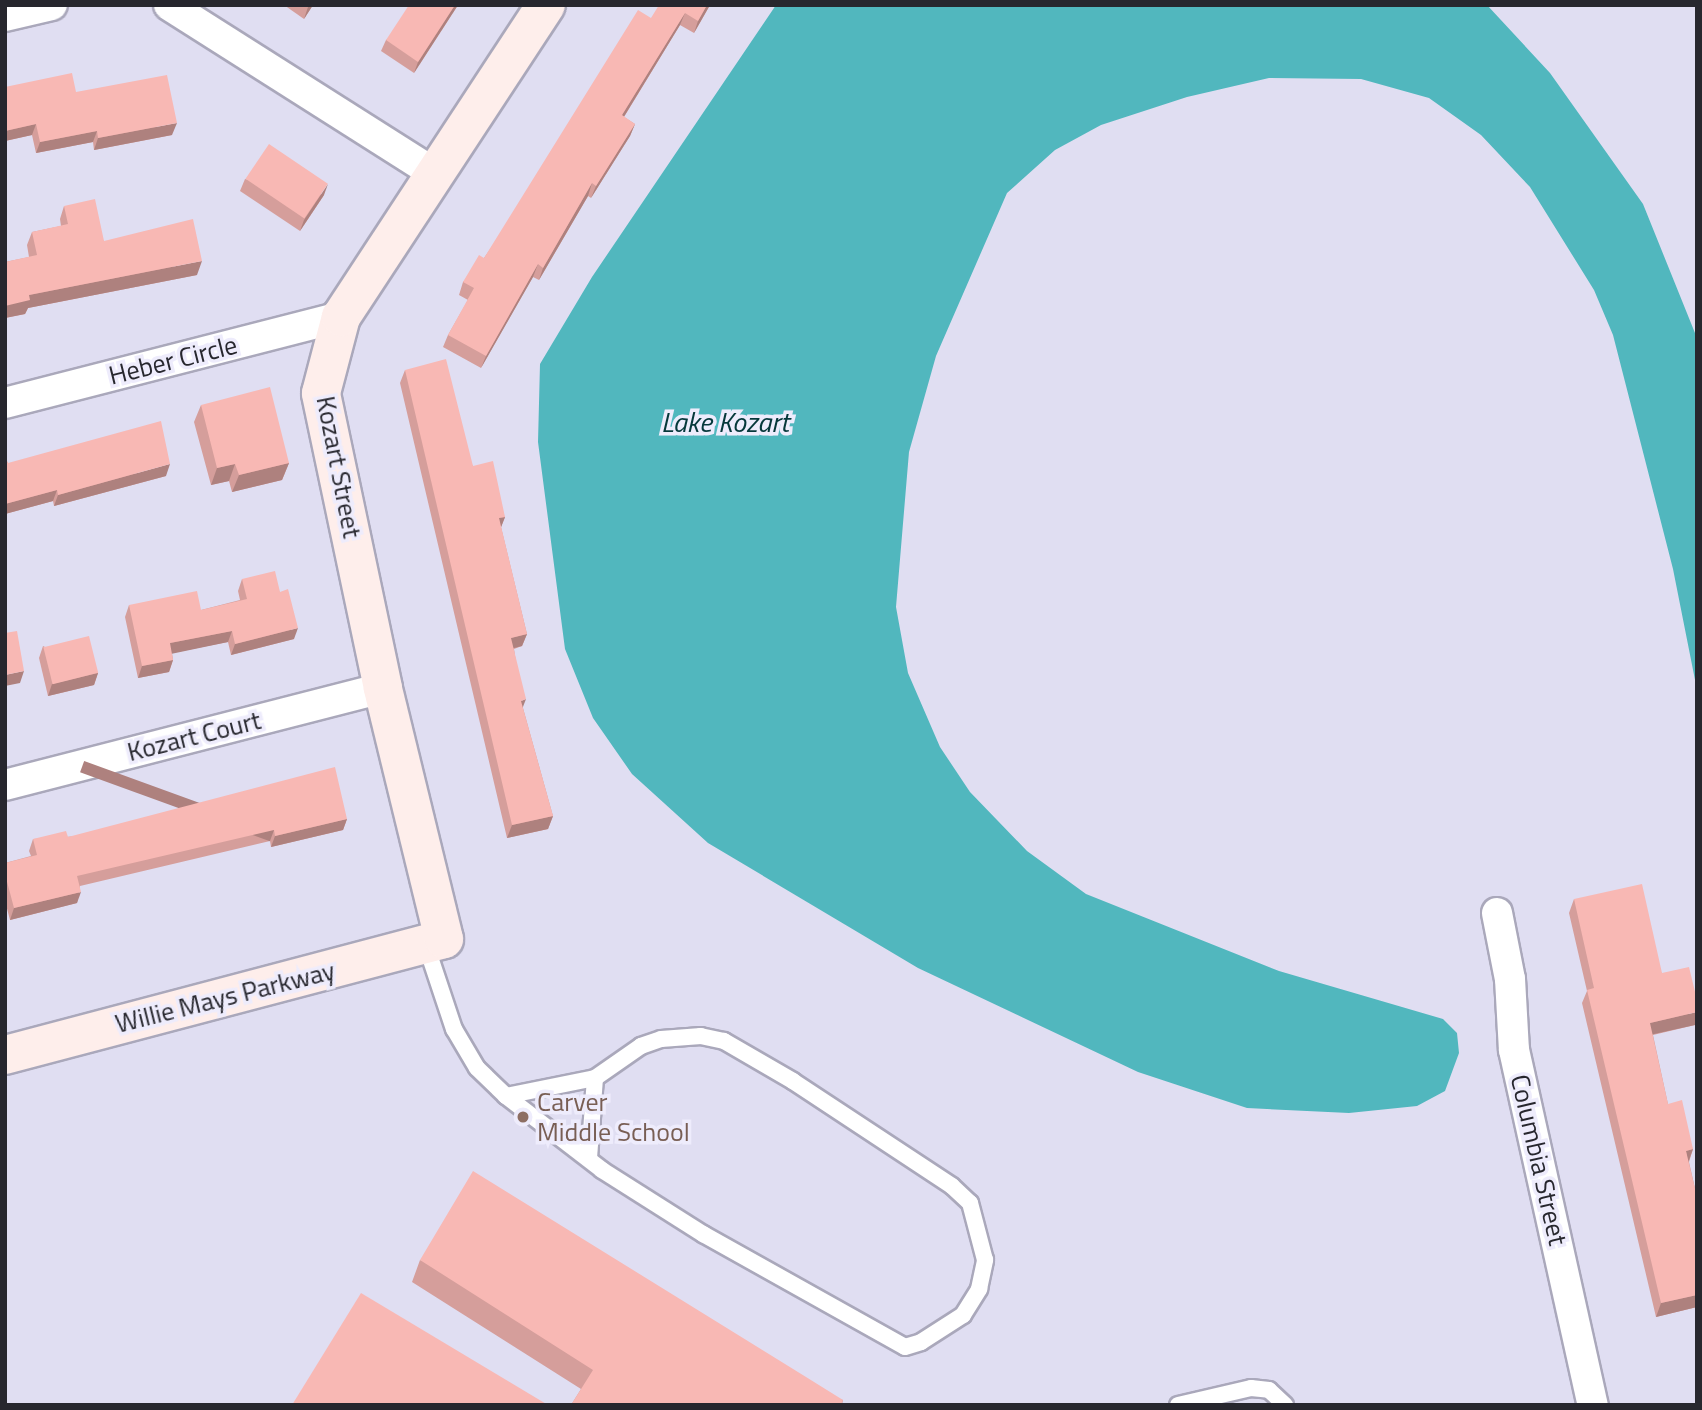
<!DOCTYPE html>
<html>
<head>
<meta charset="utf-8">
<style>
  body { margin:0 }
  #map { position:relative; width:1702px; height:1410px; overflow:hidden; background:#e0def2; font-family:"Titillium Web",sans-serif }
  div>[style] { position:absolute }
  .water>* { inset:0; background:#51b7be }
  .roads { filter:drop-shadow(2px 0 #aaa8bb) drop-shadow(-2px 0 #aaa8bb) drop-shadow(0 2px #aaa8bb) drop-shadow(0 -2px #aaa8bb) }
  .lane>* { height:16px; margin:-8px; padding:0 8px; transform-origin:8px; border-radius:8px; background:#fff }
  .street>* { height:30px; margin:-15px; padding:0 15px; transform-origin:15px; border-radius:15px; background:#fff }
  .secondary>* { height:38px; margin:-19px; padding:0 19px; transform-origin:19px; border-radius:19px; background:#feeeeb }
  .wall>* { inset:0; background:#d59e9b }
  .shaded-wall>* { inset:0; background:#ae817e; transform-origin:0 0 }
  .building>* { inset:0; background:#f8b8b4; transform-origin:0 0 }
  .dots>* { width:19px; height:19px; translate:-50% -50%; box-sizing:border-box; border:4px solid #eeecfc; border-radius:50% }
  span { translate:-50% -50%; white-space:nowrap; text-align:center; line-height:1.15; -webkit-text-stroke:7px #eeecfc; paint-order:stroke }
  .street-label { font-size:26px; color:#27272e }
  .education-label { font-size:26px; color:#785e54 }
  .left { translate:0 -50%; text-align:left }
  .water-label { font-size:28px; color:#06383b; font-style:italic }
  .frame { position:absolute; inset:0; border:7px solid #27272e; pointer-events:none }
</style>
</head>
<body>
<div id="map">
  <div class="water">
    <i style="clip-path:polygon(776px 5px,1487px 5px,1550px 73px,1643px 204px,1697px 338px,1697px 690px,1673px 569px,1613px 335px,1594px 290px,1530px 187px,1481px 135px,1429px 98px,1361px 79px,1269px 78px,1187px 97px,1101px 125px,1055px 150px,1007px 193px,936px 356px,909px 452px,896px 607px,908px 673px,940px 747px,970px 792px,1027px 851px,1086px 894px,1279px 971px,1443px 1019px,1457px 1033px,1459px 1053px,1445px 1091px,1417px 1106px,1349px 1113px,1247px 1108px,1138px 1072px,918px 968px,708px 843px,632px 774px,593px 718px,565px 649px,538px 442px,540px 364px,592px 277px)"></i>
  </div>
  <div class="roads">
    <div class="lane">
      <i style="left:426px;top:945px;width:89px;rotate:71.6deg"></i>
      <i style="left:454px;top:1029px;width:45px;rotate:59.5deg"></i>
      <i style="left:477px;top:1068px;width:40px;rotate:44deg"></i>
      <i style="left:506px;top:1096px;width:121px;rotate:37.6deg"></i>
      <i style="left:602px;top:1170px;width:120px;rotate:32.4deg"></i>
      <i style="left:703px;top:1234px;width:231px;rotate:29.2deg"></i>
      <i style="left:905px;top:1347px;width:17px;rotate:-17deg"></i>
      <i style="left:921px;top:1342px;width:50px;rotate:-32.7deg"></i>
      <i style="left:963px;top:1315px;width:31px;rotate:-58deg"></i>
      <i style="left:979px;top:1289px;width:30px;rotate:-78deg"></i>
      <i style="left:985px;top:1260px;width:59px;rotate:-104.7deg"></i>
      <i style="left:970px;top:1203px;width:25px;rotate:-137deg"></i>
      <i style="left:952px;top:1186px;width:191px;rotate:-146.6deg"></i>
      <i style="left:793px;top:1081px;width:80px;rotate:-149.9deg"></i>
      <i style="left:724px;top:1041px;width:24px;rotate:-168deg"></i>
      <i style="left:701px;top:1036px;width:40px;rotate:175.7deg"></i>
      <i style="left:661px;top:1039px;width:21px;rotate:161deg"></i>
      <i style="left:641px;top:1046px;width:56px;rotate:145.2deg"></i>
      <i style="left:595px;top:1078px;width:91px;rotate:168.6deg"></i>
      <i style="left:589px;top:1158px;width:80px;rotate:-85.7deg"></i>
      <i style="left:1178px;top:1405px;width:75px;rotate:-13.1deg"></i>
      <i style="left:1251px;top:1388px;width:18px;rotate:6deg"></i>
      <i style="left:1269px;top:1390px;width:22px;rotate:43deg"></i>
    </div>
    <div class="street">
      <i style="left:169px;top:5px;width:314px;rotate:32.4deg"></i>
      <i style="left:5px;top:16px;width:48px;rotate:-13.2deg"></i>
      <i style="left:5px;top:403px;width:347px;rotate:-14.4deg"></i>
      <i style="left:5px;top:785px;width:390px;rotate:-14.4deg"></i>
      <i style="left:1497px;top:913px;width:67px;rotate:78.9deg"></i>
      <i style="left:1510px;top:979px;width:71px;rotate:86.8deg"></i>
      <i style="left:1514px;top:1050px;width:364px;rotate:77.5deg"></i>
    </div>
    <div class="secondary">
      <i style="left:5px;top:1055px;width:454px;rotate:-14.8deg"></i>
      <i style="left:444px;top:939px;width:258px;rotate:-103.7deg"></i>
      <i style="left:383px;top:688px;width:301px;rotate:-101.9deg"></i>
      <i style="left:321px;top:393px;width:79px;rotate:-75.3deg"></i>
      <i style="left:341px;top:317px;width:373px;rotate:-56.7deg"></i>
    </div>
  </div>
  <div class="wall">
    <i style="clip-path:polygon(284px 5px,313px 5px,304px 19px)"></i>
    <i style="clip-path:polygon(458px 5px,414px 73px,381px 51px,386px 40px)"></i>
    <i style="clip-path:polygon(710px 5px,694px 33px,680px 25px,624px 117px,635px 124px,630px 136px,591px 198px,588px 196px,539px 280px,533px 277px,481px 368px,443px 347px,448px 335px,468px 300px,459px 295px,463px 282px,484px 258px,651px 18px)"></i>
    <i style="clip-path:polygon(5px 87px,76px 92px,172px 135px,94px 150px,93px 142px,36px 153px,32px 135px,5px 141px)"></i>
    <i style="clip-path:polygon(245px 179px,324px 195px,300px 231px,240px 191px)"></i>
    <i style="clip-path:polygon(64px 206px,104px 241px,197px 275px,28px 308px,25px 314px,5px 318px,5px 262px,29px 257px,27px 245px,32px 232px,61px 226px,60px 219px)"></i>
    <i style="clip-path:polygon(405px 370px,473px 466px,505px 517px,501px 527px,527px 634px,522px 646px,514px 649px,523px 708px,553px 816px,548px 829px,507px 838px,400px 383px)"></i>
    <i style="clip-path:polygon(201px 405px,289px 463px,282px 480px,232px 492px,229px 481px,211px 485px,194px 422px)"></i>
    <i style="clip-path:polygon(5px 459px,8px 463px,166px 476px,54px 506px,53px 501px,5px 514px)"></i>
    <i style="clip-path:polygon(242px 579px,280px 592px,294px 639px,231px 655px,228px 642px,172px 653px,173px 660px,169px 672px,138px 678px,125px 617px,129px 605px,201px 610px,240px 600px,238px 591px)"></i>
    <i style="clip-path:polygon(43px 646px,98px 673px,94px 685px,48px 696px,39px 658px)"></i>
    <i style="clip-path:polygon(347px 819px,343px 830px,271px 847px,270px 841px,80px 886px,77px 903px,10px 920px,5px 901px,5px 863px,31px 856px,29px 851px,33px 839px)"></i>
    <i style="clip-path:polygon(1574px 899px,1662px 973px,1695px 1025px,1653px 1035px,1668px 1104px,1693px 1149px,1689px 1162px,1697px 1197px,1697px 1307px,1656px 1317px,1582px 1003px,1587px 991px,1569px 913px)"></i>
    <i style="clip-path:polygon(420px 1260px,843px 1400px,842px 1405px,571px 1405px,581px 1389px,412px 1282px)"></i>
  </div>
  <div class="shaded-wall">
    <i style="clip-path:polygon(309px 5px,313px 5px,304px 19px,308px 7px)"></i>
    <i style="clip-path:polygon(455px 5px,458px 5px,414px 73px,418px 62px)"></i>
    <i style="clip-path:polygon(707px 5px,710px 5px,694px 33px,698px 21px)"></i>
    <i style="clip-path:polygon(685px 13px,680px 25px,617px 128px,622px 115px)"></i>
    <i style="clip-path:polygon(177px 123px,172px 135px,94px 150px,98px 138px)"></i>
    <i style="clip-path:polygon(36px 124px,32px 135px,5px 141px,5px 131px)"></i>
    <i style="clip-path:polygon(635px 124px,630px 136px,591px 198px,596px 186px)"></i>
    <i style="clip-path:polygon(97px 131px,93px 142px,36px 153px,40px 142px)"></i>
    <i style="clip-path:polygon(592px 183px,588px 196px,539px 280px,543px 268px)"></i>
    <i style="clip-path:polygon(328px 184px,324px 195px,300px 231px,304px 220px)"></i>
    <i style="clip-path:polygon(202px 261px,197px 275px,28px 308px,25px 314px,5px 318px,5px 306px,29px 295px)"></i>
    <i style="clip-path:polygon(538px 264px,533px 277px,481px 368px,486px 356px)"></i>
    <i style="clip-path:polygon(289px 463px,282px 480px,232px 492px,239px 475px)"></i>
    <i style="clip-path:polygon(170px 464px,166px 476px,54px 506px,58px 495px)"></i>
    <i style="clip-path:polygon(235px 464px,229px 481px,211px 485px,217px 468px)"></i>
    <i style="clip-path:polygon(57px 490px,53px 501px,5px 514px,5px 504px)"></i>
    <i style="clip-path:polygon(505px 517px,500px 530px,499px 518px)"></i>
    <i style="clip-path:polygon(298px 628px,294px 639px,231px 655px,235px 644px)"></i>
    <i style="clip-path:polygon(232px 631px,228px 642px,166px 655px,170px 643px)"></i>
    <i style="clip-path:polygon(527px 634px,522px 646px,506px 650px,511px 638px)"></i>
    <i style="clip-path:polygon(173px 660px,169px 672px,138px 678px,142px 666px)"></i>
    <i style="clip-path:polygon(24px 671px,20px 683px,5px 686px,5px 675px)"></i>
    <i style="clip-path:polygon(98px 673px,94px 685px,48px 696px,52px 684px)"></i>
    <i style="clip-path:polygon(526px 699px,521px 712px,521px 701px)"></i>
    <i style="clip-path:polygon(553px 816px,548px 829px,507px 838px,512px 825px)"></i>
    <i style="clip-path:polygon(347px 819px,343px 830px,271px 847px,275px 836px)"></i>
    <i style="left:274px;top:830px;width:12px;height:202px;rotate:110deg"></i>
    <i style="clip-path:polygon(81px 892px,77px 903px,10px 920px,14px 908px)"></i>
    <i style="clip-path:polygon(1697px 1012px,1697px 1019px,1695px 1025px,1645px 1036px,1650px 1023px)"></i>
    <i style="clip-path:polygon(1693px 1149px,1688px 1163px,1686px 1151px)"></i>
    <i style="clip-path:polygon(1697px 1295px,1697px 1307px,1656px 1317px,1661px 1303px)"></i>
  </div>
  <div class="building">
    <i style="clip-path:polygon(409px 5px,455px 5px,418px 62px,386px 40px)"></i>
    <i style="clip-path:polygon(659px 5px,707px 5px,698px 21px,685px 13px,622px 115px,635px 124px,596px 186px,592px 183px,543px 268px,538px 264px,486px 356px,448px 335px,474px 288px,463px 282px,479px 255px,484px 258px,638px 10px,651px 18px)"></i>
    <i style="clip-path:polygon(72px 73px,76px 92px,167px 75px,177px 123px,98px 138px,97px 131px,40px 142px,36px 124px,5px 131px,5px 87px)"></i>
    <i style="left:269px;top:144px;width:71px;height:42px;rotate:34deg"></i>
    <i style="clip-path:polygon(95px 199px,104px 241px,193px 219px,202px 261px,29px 295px,30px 300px,5px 306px,5px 262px,37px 255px,32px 232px,68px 224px,64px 206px)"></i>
    <i style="clip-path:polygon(446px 359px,473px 466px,493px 461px,505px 517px,499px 518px,527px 634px,511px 638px,526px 699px,521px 701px,553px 816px,512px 825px,405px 370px)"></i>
    <i style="clip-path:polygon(270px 387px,289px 463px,239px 475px,235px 464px,217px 468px,201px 405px)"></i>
    <i style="clip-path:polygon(161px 421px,170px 464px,58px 495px,57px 490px,5px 504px,5px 459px,6px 458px,8px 463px)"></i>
    <i style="clip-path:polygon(275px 571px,280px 592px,288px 589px,298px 628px,235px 644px,232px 631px,170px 643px,173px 660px,142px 666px,129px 605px,197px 591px,201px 610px,247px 599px,242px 579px)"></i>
    <i style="clip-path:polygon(17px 631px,24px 671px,5px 675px,5px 633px)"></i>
    <i style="left:89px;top:636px;width:38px;height:47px;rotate:76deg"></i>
    <i style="clip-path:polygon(335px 767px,347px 819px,275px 836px,274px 830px,77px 876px,81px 892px,14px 908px,5px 874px,5px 863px,37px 855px,33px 839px,66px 831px,68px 837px)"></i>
    <i style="clip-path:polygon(1642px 884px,1662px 973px,1689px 967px,1697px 1000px,1697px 1012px,1650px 1023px,1668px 1104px,1682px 1100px,1693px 1149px,1686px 1151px,1697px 1197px,1697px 1295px,1661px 1303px,1587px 990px,1594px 988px,1574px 899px)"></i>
    <i style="clip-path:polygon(473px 1171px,843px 1400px,841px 1405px,571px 1405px,593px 1370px,420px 1260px)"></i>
    <i style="clip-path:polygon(361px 1293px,548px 1405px,292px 1405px)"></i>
  </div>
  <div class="dots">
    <i style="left:523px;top:1117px;background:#8d6e63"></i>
  </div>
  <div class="street-label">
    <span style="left:173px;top:360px;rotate:-14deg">Heber Circle</span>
    <span style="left:339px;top:467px;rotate:79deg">Kozart Street</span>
    <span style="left:194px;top:736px;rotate:-14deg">Kozart Court</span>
    <span style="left:225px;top:997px;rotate:-14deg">Willie Mays Parkway</span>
    <span style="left:1539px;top:1160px;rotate:77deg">Columbia Street</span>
  </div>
  <div class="education-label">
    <span class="left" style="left:537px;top:1117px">Carver<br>Middle School</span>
  </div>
  <div class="water-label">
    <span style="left:725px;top:422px">Lake Kozart</span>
  </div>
  <div class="frame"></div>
</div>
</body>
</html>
